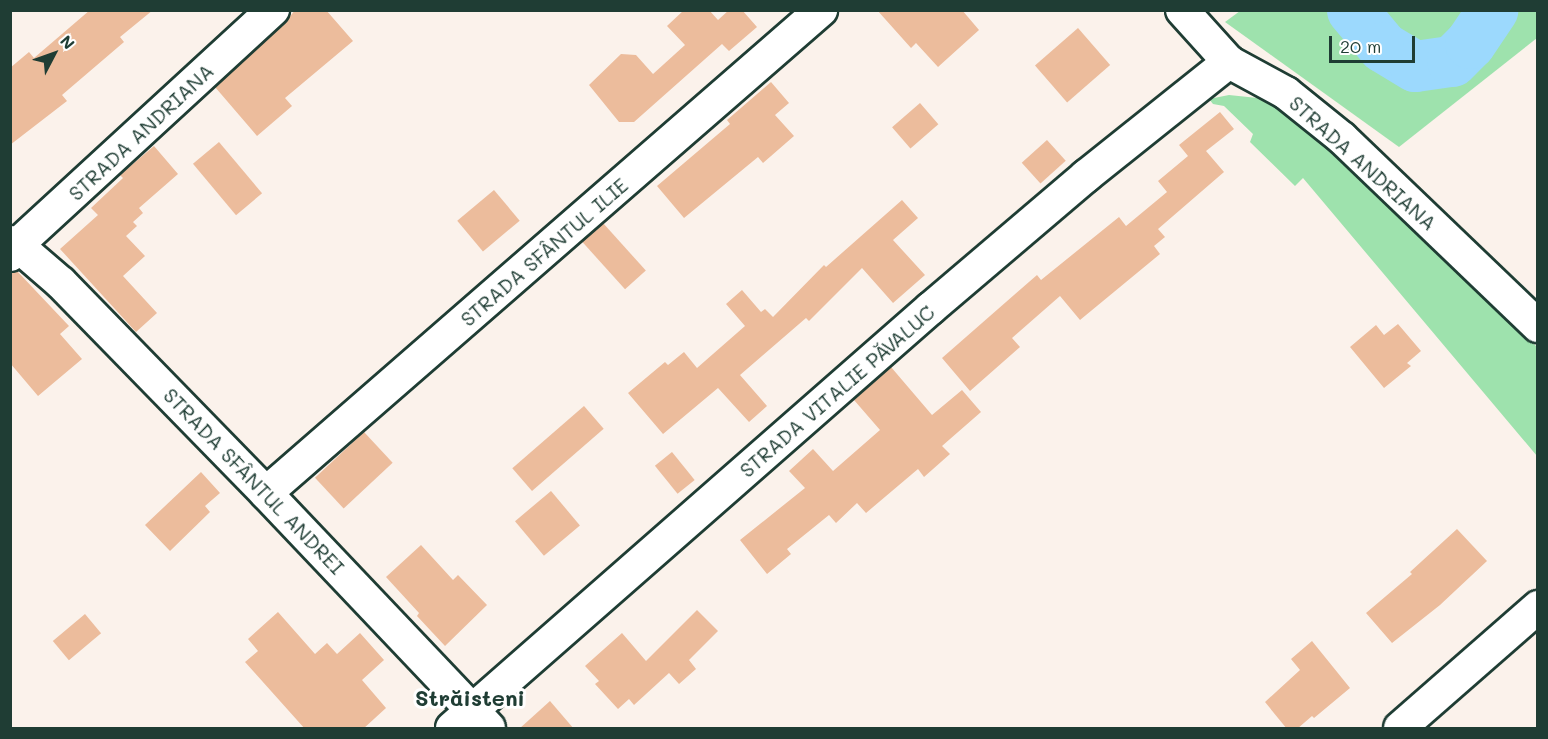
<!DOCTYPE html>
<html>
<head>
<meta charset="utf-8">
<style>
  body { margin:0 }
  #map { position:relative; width:1548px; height:739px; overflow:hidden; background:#fbf2eb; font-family:Mali,sans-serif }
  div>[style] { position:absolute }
  .green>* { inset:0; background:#9ee2ad }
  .river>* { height:51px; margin:-25.5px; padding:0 25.5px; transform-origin:25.5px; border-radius:25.5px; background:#9cd9fd }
  .building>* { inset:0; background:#ecbc9c; transform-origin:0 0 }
  .roads { filter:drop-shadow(2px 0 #1f3d34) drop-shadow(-2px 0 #1f3d34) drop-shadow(0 2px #1f3d34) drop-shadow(0 -2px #1f3d34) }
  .minor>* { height:32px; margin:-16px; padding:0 16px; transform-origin:16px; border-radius:16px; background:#fff }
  span { translate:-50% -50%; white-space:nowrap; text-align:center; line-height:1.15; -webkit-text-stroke:6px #fff; paint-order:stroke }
  .street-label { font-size:20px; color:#1f3d34 }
  .quarter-label { font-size:22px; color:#1f3d34; font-weight:700 }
  .frame { position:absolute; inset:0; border:12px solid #1f3d34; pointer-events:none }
  .north { position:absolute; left:24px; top:24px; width:60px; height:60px; -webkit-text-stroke:4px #fff; paint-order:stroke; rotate:49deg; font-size:16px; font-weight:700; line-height:24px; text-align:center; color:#1f3d34 }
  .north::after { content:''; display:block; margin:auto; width:21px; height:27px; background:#1f3d34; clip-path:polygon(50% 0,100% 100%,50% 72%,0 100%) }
  .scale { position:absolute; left:1329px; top:36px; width:86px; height:27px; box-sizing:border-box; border:3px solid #1f3d34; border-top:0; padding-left:8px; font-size:18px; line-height:21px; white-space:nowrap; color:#1f3d34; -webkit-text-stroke:4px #fff; paint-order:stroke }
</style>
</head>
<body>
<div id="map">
  <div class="green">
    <i style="clip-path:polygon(1240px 11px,1537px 11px,1537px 38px,1399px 147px,1225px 22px)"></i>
    <i style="clip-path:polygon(1229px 95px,1267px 99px,1315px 136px,1440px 251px,1537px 347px,1537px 456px,1303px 178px,1295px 186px,1250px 142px,1253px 134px,1224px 106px,1213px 104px,1209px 99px)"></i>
  </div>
  <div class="river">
    <i style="left:1352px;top:10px;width:48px;rotate:50deg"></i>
    <i style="left:1383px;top:47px;width:37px;rotate:31deg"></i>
    <i style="left:1415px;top:66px;width:37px;rotate:-8deg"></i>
    <i style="left:1452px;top:61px;width:25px;rotate:-45deg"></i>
    <i style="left:1470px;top:43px;width:40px;rotate:-56deg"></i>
  </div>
  <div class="building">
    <i style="clip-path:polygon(90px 10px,153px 10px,120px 37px,124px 42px,62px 95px,67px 101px,10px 145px,10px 68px,29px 52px,34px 58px)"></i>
    <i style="clip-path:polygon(295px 10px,326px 10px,353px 41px,285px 98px,292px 106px,257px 136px,215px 87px,285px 23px)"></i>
    <i style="clip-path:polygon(684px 10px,709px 10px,718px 20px,729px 10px,742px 10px,757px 27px,729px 51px,722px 44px,634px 122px,619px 122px,589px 85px,621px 54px,636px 55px,653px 74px,685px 45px,667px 26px)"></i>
    <i style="clip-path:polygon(877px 10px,962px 10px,979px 30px,938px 67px,916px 43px,911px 48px)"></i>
    <i style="left:1078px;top:28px;width:49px;height:57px;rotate:49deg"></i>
    <i style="clip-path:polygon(771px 82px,789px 103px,775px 115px,794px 136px,763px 163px,758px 157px,684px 218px,657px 186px,730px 124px,727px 120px)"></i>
    <i style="left:920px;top:103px;width:28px;height:37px;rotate:49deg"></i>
    <i style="clip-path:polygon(1220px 112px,1234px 129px,1206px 151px,1224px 172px,1158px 229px,1165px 237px,1154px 246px,1160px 254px,1080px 320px,1060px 296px,1012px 338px,1020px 347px,970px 391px,942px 358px,1037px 275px,1041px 280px,1119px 217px,1126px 226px,1167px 192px,1158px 181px,1188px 156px,1179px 145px)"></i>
    <i style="left:1047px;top:140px;width:28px;height:34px;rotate:48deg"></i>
    <i style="left:219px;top:142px;width:67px;height:34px;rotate:50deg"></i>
    <i style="clip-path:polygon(154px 146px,178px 174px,139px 208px,143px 213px,133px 222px,137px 226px,126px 236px,145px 256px,123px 276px,157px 313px,136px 332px,60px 249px,98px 215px,91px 208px,123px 178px,120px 175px)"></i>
    <i style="left:494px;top:190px;width:40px;height:48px;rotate:50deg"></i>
    <i style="clip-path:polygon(902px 200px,918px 218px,893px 240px,925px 275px,893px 303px,862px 268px,809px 321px,806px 318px,740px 375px,767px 406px,749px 422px,718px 388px,663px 434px,628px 393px,665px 362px,668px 365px,684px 352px,697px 368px,745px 326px,726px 304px,742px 290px,761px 312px,765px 309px,773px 317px,824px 265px,826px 267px)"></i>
    <i style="left:603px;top:223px;width:64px;height:28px;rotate:48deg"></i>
    <i style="clip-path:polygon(17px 271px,69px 326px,60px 334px,82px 359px,38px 396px,10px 363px,10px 273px)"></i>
    <i style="clip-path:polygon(1398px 324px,1421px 351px,1407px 363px,1411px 366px,1384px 388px,1350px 347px,1376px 325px,1384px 335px)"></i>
    <i style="clip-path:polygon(891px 367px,932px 415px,962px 390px,981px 412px,942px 446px,950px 454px,924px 477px,918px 469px,866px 513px,857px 503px,836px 523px,829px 515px,787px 549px,791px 554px,767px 574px,740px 540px,805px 488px,789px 471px,813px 449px,833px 471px,880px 430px,854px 400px)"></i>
    <i style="left:584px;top:406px;width:30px;height:95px;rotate:49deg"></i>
    <i style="left:364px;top:432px;width:42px;height:67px;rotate:47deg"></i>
    <i style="left:672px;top:452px;width:36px;height:22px;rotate:51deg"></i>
    <i style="clip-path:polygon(201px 472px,220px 493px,205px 506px,210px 512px,170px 551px,145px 525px)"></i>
    <i style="left:551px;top:491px;width:45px;height:47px;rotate:50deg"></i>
    <i style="clip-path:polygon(1457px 529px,1487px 561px,1440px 605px,1392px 643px,1366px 613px,1412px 574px,1410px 572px)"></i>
    <i style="clip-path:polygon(421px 545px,453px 580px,458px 575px,487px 605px,445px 646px,417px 616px,419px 613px,386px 577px)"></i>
    <i style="clip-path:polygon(697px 610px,718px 631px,689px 660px,696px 669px,679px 684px,669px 673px,634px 705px,629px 699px,618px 709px,595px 684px,599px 681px,585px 666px,622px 633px,646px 661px)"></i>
    <i style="clip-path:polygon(278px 612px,315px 654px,327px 643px,337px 654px,360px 633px,384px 660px,362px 680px,386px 708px,363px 729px,305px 729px,245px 662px,258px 651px,248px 639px)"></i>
    <i style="left:85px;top:614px;width:25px;height:42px;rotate:50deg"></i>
    <i style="clip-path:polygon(1312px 641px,1350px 688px,1314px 718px,1312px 716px,1297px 729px,1287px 729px,1265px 702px,1300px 670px,1291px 659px)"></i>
    <i style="clip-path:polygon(550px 701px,574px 729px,519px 729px)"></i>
  </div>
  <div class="roads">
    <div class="minor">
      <i style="left:1182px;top:10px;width:70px;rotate:47.9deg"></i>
      <i style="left:1229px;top:62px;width:65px;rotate:28.5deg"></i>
      <i style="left:1286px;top:93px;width:72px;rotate:38.8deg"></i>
      <i style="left:1342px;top:138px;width:272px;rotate:43.8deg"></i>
      <i style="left:10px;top:242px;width:8px;rotate:23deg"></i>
      <i style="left:17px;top:245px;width:58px;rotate:40.8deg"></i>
      <i style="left:61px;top:283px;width:293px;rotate:45.7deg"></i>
      <i style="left:266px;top:493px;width:324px;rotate:46.5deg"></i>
      <i style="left:10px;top:255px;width:12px;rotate:-55deg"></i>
      <i style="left:17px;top:245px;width:348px;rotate:-42.6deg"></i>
      <i style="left:266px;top:493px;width:736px;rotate:-41.03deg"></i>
      <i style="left:452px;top:728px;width:637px;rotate:-41.25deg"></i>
      <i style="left:931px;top:308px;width:204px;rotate:-40.4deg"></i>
      <i style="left:1086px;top:176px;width:183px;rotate:-38.6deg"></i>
      <i style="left:1400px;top:728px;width:184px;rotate:-41.2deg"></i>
    </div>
  </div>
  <div class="street-label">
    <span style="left:141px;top:132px;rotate:-43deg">STRADA ANDRIANA</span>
    <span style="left:1363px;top:163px;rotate:42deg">STRADA ANDRIANA</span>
    <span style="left:544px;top:252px;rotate:-41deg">STRADA SFÂNTUL ILIE</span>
    <span style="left:837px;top:391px;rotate:-41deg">STRADA VITALIE PĂVALUC</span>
    <span style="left:254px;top:481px;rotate:46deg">STRADA SFÂNTUL ANDREI</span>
  </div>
  <div class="quarter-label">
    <span style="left:470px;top:698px">Străisteni</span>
  </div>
  <div class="frame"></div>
  <div class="north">N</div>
  <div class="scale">20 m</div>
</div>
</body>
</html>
